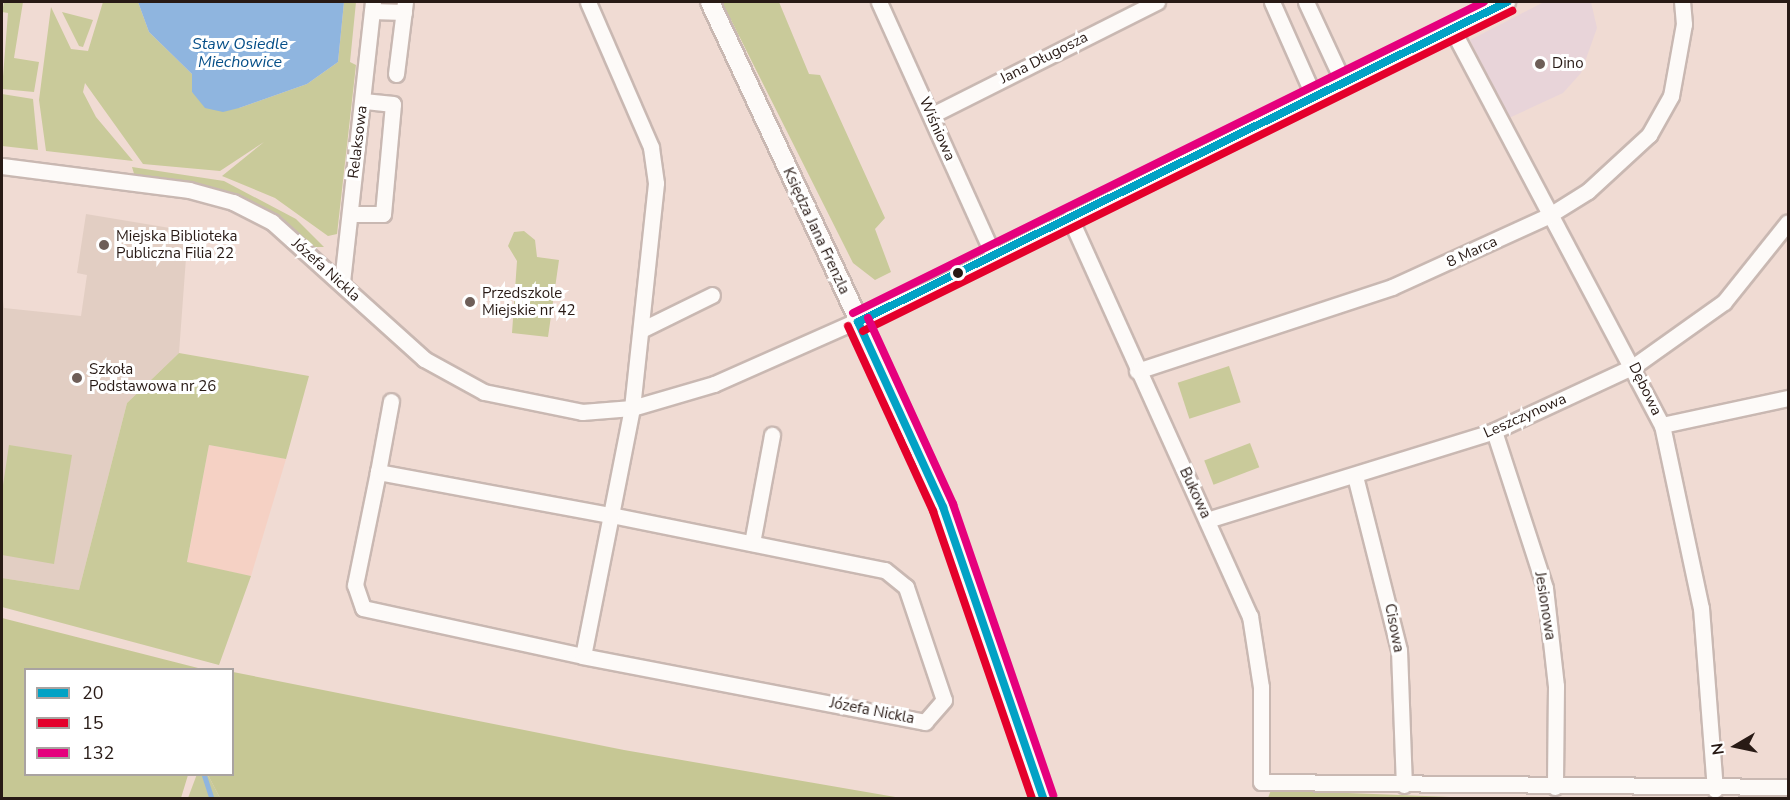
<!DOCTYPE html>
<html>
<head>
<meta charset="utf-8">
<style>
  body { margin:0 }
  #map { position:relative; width:1790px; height:800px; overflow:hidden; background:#f0dbd3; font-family:"Nunito Sans",sans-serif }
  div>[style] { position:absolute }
  .commercial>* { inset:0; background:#e8d4d9 }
  .built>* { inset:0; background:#f5d1c4 }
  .education>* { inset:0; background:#e2cec3 }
  .green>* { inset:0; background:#c9ca9a; transform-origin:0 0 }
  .forest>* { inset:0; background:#c6c794 }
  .water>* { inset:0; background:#8fb5df }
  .stream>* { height:4.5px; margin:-2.25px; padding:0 2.25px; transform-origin:2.25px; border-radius:2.25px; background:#8fb5df }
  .roads { filter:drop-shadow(2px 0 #c9b8b2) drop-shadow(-2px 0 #c9b8b2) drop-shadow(0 2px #c9b8b2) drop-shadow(0 -2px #c9b8b2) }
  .minor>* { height:15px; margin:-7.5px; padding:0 7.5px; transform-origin:7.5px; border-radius:7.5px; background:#fdfaf8 }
  .major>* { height:18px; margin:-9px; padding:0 9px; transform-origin:9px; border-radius:9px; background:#fdfaf8 }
  .bus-1>* { height:8px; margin:-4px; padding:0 4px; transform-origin:4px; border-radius:4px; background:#02a2c5 }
  .bus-2>* { height:8px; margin:-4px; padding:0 4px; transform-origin:4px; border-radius:4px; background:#e4002b }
  .bus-3>* { height:8px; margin:-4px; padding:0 4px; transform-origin:4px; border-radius:4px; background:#e5007d }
  .dots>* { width:16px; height:16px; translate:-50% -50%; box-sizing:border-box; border:3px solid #fff; border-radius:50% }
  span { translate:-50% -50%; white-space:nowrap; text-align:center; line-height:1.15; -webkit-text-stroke:6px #fff; paint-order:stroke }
  .street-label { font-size:15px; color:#281a15 }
  .poi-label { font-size:15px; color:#281a15 }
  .left { translate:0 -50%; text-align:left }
  .water-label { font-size:16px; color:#064f88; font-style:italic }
  .frame { position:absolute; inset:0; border:3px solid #281a15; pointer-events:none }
  .legend { position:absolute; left:24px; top:668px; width:210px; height:108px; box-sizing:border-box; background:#fff; border:2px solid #a9a3a1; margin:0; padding:8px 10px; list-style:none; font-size:18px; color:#281a15 }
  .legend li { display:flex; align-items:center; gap:12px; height:30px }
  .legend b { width:30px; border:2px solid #a9a3a1 }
  .north { position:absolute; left:1706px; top:716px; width:60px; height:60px; -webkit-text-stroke:4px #fff; paint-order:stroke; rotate:261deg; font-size:16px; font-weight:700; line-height:24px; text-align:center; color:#281a15 }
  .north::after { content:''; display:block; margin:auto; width:21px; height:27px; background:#281a15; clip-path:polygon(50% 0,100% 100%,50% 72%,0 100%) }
</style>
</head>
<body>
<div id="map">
  <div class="commercial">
    <i style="clip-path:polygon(1544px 2px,1591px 2px,1597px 28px,1581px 73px,1563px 93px,1509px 118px,1470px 40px)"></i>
  </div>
  <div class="built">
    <i style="clip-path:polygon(209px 445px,286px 459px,251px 576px,187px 563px)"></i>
  </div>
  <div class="education">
    <i style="clip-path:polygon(86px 214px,188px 231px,179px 353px,127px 403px,79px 590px,2px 578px,2px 290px,4px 308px,81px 316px,87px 275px,77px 273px)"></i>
  </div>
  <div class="green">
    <i style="clip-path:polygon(4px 2px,23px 2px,14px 58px,39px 62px,34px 92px,2px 89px,8px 13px,2px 12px)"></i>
    <i style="clip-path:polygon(103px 2px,138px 2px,149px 32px,192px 74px,192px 92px,239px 108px,307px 84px,338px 62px,344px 2px,356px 2px,350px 62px,356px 65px,337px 234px,328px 236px,275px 198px,222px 176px,264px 142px,220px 171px,143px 164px,85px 83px,83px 92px,96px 117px,133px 161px,46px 151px,39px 100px,51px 7px,71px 49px,88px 51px)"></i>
    <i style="clip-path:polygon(722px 2px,779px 2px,809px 74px,820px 75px,885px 218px,875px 229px,891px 272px,875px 280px,853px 263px)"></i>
    <i style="clip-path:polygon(62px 12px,93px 20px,83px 47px,79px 46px)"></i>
    <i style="clip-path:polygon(2px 94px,33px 99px,38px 150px,2px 146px)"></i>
    <i style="clip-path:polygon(132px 167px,224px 181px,296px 219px,324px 247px,311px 247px,279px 222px,135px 177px)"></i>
    <i style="clip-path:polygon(524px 231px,535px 240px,537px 257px,559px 260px,548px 337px,512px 333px,517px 261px,508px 246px,514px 232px)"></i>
    <i style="clip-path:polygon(179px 353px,309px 376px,286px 459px,209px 445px,187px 562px,251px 576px,219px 665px,2px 607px,2px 578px,79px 590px,127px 403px)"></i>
    <i style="left:1229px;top:366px;width:38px;height:54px;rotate:72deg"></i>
    <i style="left:1250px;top:443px;width:26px;height:49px;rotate:69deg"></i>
    <i style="clip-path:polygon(9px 445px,72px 455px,54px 564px,2px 555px,2px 492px)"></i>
    <i style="clip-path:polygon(197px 774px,208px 775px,220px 798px,188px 798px)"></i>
  </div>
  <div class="forest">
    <i style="clip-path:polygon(2px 618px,202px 669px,26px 670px,26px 774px,188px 775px,181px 798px,2px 798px)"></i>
    <i style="clip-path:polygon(233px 672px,624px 750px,901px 798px,220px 798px,208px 775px,232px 774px)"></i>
    <i style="clip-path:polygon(1271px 790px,1476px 798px,1268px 798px)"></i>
  </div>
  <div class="water">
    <i style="clip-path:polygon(138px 2px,344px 2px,338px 62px,307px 84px,239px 108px,223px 112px,205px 108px,192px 92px,192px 74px,149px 32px)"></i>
  </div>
  <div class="stream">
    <i style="left:204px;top:774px;width:25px;rotate:72deg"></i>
  </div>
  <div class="roads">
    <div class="minor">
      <i style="left:879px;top:2px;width:280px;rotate:65.7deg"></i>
      <i style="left:1272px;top:2px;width:106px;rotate:66.1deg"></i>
      <i style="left:1306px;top:2px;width:90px;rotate:65.1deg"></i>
      <i style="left:372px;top:11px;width:32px;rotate:2deg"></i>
      <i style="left:1452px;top:29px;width:448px;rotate:62.1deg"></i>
      <i style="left:1662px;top:425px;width:187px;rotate:78deg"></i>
      <i style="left:1701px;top:608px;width:182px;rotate:85.6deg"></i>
      <i style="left:396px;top:74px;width:73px;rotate:-82.9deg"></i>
      <i style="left:932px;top:115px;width:252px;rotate:-26.7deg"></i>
      <i style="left:2px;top:166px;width:189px;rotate:7.3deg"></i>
      <i style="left:189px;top:190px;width:46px;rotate:15.3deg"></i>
      <i style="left:233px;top:202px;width:44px;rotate:27.1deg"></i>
      <i style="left:272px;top:222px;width:205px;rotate:42deg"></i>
      <i style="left:424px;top:359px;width:68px;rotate:28.8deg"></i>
      <i style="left:484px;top:392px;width:100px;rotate:11.5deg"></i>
      <i style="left:582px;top:412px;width:50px;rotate:-4.6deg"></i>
      <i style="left:632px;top:408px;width:85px;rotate:-16.3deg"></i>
      <i style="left:714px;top:384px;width:240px;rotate:-23.9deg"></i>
      <i style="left:933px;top:287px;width:641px;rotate:-26.41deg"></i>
      <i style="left:350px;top:214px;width:33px"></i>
      <i style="left:383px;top:214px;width:110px;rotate:-84.8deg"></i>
      <i style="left:393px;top:104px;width:30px;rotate:-174deg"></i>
      <i style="left:1070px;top:218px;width:437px;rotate:65.7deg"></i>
      <i style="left:1250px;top:616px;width:72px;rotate:81.2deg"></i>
      <i style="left:1261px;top:687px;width:95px;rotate:90deg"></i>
      <i style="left:1261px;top:782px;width:527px;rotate:0.54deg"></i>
      <i style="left:342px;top:282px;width:282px;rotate:-83.7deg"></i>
      <i style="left:641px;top:330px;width:79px;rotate:-26.2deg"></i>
      <i style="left:1137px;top:371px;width:268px;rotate:-18.2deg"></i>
      <i style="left:1392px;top:287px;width:171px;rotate:-24.5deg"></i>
      <i style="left:1548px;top:216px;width:47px;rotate:-32deg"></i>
      <i style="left:1588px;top:191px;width:83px;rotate:-42.6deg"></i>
      <i style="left:1649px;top:135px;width:45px;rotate:-60.6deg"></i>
      <i style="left:1671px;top:96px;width:73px;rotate:-79.8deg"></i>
      <i style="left:1684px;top:24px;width:22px;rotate:-95deg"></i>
      <i style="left:1662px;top:425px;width:129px;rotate:-12.1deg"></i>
      <i style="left:1494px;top:431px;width:165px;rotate:72deg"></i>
      <i style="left:1545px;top:588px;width:99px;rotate:83.6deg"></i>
      <i style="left:1556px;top:686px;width:101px;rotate:90.6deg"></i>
      <i style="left:378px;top:472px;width:72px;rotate:-79.6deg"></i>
      <i style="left:1355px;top:476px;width:179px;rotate:75.8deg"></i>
      <i style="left:1399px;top:650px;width:135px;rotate:87.9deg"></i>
      <i style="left:1207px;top:520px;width:300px;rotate:-17.2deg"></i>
      <i style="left:1494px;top:431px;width:154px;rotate:-24.9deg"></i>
      <i style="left:1634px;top:366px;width:110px;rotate:-35.4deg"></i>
      <i style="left:1724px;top:302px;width:102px;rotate:-51.3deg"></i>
      <i style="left:752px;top:543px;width:110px;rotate:-79.5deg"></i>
      <i style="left:583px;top:656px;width:225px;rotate:-167.7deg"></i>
      <i style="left:363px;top:608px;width:24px;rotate:-109deg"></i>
      <i style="left:355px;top:585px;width:115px;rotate:-78.5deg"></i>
      <i style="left:378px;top:472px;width:237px;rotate:10.5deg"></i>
      <i style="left:611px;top:515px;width:279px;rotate:11.4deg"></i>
      <i style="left:885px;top:570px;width:27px;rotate:39deg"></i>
      <i style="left:906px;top:587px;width:119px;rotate:71.4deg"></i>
      <i style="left:944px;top:700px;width:29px;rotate:131deg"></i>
      <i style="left:925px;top:722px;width:348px;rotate:-169.1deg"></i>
      <i style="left:583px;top:656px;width:144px;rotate:-78.8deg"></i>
      <i style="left:611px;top:515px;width:109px;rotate:-78.9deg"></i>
      <i style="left:632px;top:408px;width:226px;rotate:-83.9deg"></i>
      <i style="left:656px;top:183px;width:36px;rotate:-98deg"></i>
      <i style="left:651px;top:147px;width:158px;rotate:-113.5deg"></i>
    </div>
    <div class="major">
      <i style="left:710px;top:2px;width:508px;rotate:64.95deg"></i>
      <i style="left:925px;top:462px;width:356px;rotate:70.6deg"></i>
    </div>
  </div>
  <div class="bus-1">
    <i style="left:858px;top:322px;width:724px;rotate:-26.25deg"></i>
    <i style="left:858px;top:322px;width:204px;rotate:65.3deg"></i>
    <i style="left:943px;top:507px;width:308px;rotate:71deg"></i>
  </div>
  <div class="bus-2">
    <i style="left:848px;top:326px;width:204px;rotate:65.3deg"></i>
    <i style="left:933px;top:511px;width:304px;rotate:71deg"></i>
    <i style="left:863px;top:331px;width:724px;rotate:-26.25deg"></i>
  </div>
  <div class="bus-3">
    <i style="left:853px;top:313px;width:703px;rotate:-26.24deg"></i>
    <i style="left:868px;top:318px;width:205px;rotate:65.4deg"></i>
    <i style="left:953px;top:504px;width:308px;rotate:71deg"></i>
  </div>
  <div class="dots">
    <i style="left:1540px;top:64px;background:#6e5e58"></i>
    <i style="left:104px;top:245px;background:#6e5e58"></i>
    <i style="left:958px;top:273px;background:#281a15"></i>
    <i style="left:470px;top:302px;background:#6e5e58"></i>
    <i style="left:77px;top:378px;background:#6e5e58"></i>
  </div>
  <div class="street-label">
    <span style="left:1044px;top:58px;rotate:-27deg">Jana Długosza</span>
    <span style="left:937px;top:129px;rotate:66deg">Wiśniowa</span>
    <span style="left:358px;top:142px;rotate:-83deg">Relaksowa</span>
    <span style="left:816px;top:231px;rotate:65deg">Księdza Jana Frenzla</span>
    <span style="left:1472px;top:252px;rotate:-25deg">8 Marca</span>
    <span style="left:326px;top:270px;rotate:42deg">Józefa Nickla</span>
    <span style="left:1645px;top:389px;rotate:64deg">Dębowa</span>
    <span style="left:1525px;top:416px;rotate:-24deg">Leszczynowa</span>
    <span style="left:1195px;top:493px;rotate:65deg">Bukowa</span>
    <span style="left:1545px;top:606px;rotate:81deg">Jesionowa</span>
    <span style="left:1394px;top:628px;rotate:79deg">Cisowa</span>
    <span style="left:872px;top:711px;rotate:11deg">Józefa Nickla</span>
  </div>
  <div class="poi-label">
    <span class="left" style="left:1552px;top:64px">Dino</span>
    <span class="left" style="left:116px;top:245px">Miejska Biblioteka<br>Publiczna Filia 22</span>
    <span class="left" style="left:482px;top:302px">Przedszkole<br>Miejskie nr 42</span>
    <span class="left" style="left:89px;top:378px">Szkoła<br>Podstawowa nr 26</span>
  </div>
  <div class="water-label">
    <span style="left:240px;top:53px">Staw Osiedle<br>Miechowice</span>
  </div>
  <div class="frame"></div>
  <ul class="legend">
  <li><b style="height:8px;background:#02a2c5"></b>20</li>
  <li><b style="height:8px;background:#e4002b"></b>15</li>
  <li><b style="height:8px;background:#e5007d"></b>132</li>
  </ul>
  <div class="north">N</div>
</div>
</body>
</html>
